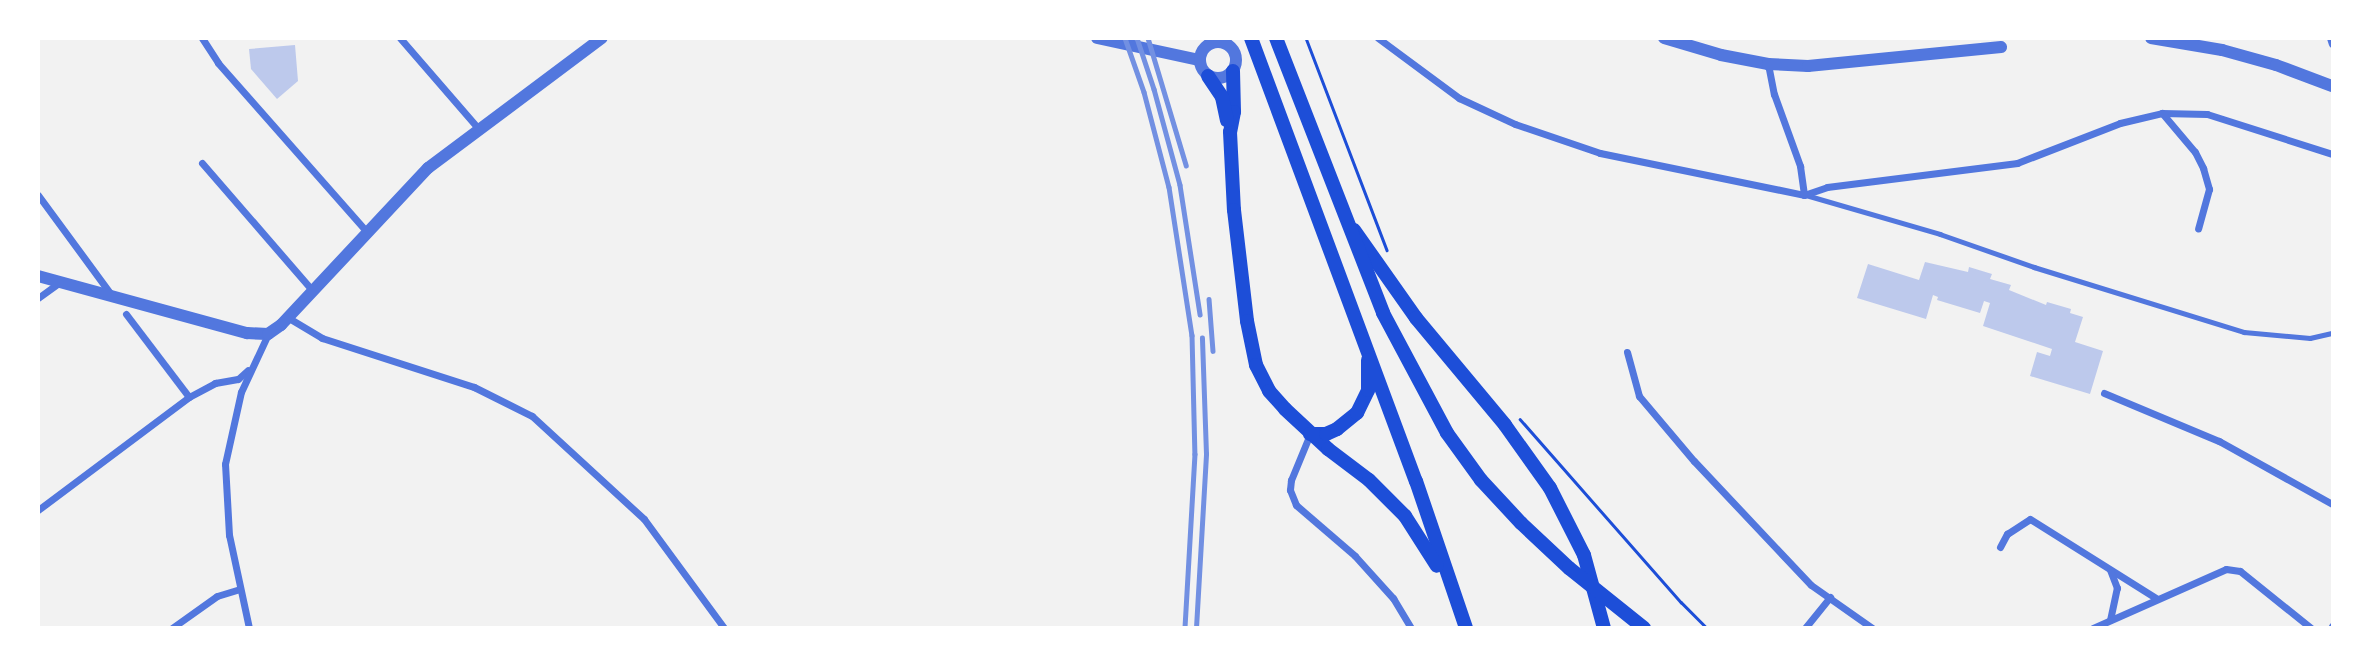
<!DOCTYPE html>
<html>
<head>
<meta charset="utf-8">
<style>
  body { margin:0 }
  #map { position:relative; width:2371px; height:666px; overflow:hidden; background:#f2f2f2; font-family:Poppins,sans-serif }
  div>[style] { position:absolute }
  .building>* { inset:0; background:#bdc9ec }
  .path>* { height:2.5px; margin:-1.25px; padding:0 1.25px; transform-origin:1.25px; border-radius:1.25px; background:#1d4ed8 }
  .service>* { height:4.5px; margin:-2.25px; padding:0 2.25px; transform-origin:2.25px; border-radius:2.25px; background:#5277de }
  .minor>* { height:7px; margin:-3.5px; padding:0 3.5px; transform-origin:3.5px; border-radius:3.5px; background:#5277de }
  .tertiary>* { height:12px; margin:-6px; padding:0 6px; transform-origin:6px; border-radius:6px; background:#5277de }
  .tertiary>.ring { margin:-6px; padding:0; box-sizing:content-box; background:none; border:12px solid #5277de; border-radius:50% }
  .secondary>* { height:14px; margin:-7px; padding:0 7px; transform-origin:7px; border-radius:7px; background:#1d4ed8 }
  .primary>* { height:14px; margin:-7px; padding:0 7px; transform-origin:7px; border-radius:7px; background:#1d4ed8 }
  .rail>* { height:4.5px; margin:-2.25px; padding:0 2.25px; transform-origin:2.25px; border-radius:2.25px; background:#7290e2 }
  span { translate:-50% -50%; white-space:nowrap; text-align:center; line-height:1.15; -webkit-text-stroke:7px #fff; paint-order:stroke }
  .frame { position:absolute; inset:0; border:40px solid #fff; pointer-events:none }
</style>
</head>
<body>
<div id="map">
  <div class="building">
    <i style="clip-path:polygon(295px 45px,298px 81px,277px 99px,251px 69px,249px 49px)"></i>
    <i style="clip-path:polygon(1925px 262px,1968px 272px,1969px 267px,1992px 274px,1990px 279px,2011px 285px,2009px 290px,2046px 305px,2047px 302px,2071px 309px,2070px 313px,2083px 317px,2075px 342px,2103px 351px,2090px 394px,2030px 376px,2037px 352px,2050px 356px,2052px 349px,1983px 326px,1990px 303px,1984px 301px,1980px 313px,1937px 300px,1938px 297px,1933px 295px,1926px 319px,1857px 298px,1868px 264px,1919px 280px)"></i>
  </div>
  <div class="path">
    <i style="left:1306px;top:38px;width:227px;rotate:69.1deg"></i>
    <i style="left:1520px;top:419px;width:244px;rotate:48.7deg"></i>
    <i style="left:1681px;top:602px;width:37px;rotate:45deg"></i>
  </div>
  <div class="service">
    <i style="left:1806px;top:195px;width:140px;rotate:16.2deg"></i>
    <i style="left:1940px;top:234px;width:100px;rotate:19.3deg"></i>
    <i style="left:2034px;top:267px;width:220px;rotate:17.2deg"></i>
    <i style="left:2244px;top:332px;width:66px;rotate:5.2deg"></i>
    <i style="left:2310px;top:338px;width:23px;rotate:-13deg"></i>
  </div>
  <div class="minor">
    <i style="left:202px;top:38px;width:30px;rotate:57deg"></i>
    <i style="left:218px;top:63px;width:225px;rotate:48.6deg"></i>
    <i style="left:400px;top:38px;width:119px;rotate:49.1deg"></i>
    <i style="left:1378px;top:38px;width:101px;rotate:36.5deg"></i>
    <i style="left:1459px;top:98px;width:62px;rotate:24.9deg"></i>
    <i style="left:1515px;top:124px;width:90px;rotate:18.8deg"></i>
    <i style="left:1600px;top:153px;width:208px;rotate:11.6deg"></i>
    <i style="left:1804px;top:195px;width:24px;rotate:-19deg"></i>
    <i style="left:1827px;top:187px;width:192px;rotate:-7.2deg"></i>
    <i style="left:2017px;top:163px;width:110px;rotate:-21.2deg"></i>
    <i style="left:2120px;top:123px;width:43px;rotate:-13.4deg"></i>
    <i style="left:2162px;top:113px;width:45px;rotate:1.3deg"></i>
    <i style="left:2207px;top:114px;width:131px;rotate:17.7deg"></i>
    <i style="left:2330px;top:38px;width:6px;rotate:72deg"></i>
    <i style="left:1768px;top:64px;width:31px;rotate:79deg"></i>
    <i style="left:1774px;top:94px;width:77px;rotate:70.1deg"></i>
    <i style="left:1800px;top:166px;width:29px;rotate:82deg"></i>
    <i style="left:2162px;top:113px;width:51px;rotate:49.8deg"></i>
    <i style="left:2195px;top:152px;width:18px;rotate:63deg"></i>
    <i style="left:2203px;top:168px;width:22px;rotate:74deg"></i>
    <i style="left:2209px;top:189px;width:41px;rotate:105.4deg"></i>
    <i style="left:202px;top:163px;width:168px;rotate:49.1deg"></i>
    <i style="left:38px;top:195px;width:122px;rotate:53.7deg"></i>
    <i style="left:38px;top:298px;width:27px;rotate:-36deg"></i>
    <i style="left:126px;top:314px;width:104px;rotate:52.8deg"></i>
    <i style="left:287px;top:317px;width:41px;rotate:31deg"></i>
    <i style="left:322px;top:338px;width:160px;rotate:17.9deg"></i>
    <i style="left:474px;top:387px;width:65px;rotate:26.6deg"></i>
    <i style="left:532px;top:416px;width:152px;rotate:42.6deg"></i>
    <i style="left:644px;top:519px;width:135px;rotate:53.7deg"></i>
    <i style="left:1627px;top:352px;width:46px;rotate:74.7deg"></i>
    <i style="left:1639px;top:396px;width:85px;rotate:49.8deg"></i>
    <i style="left:1694px;top:461px;width:170px;rotate:46.7deg"></i>
    <i style="left:1811px;top:585px;width:75px;rotate:35.2deg"></i>
    <i style="left:2104px;top:393px;width:125px;rotate:22.7deg"></i>
    <i style="left:2219px;top:441px;width:129px;rotate:29.1deg"></i>
    <i style="left:1310px;top:434px;width:50px;rotate:112.4deg"></i>
    <i style="left:1291px;top:480px;width:10px;rotate:96deg"></i>
    <i style="left:1290px;top:490px;width:16px;rotate:68deg"></i>
    <i style="left:1296px;top:505px;width:78px;rotate:40.8deg"></i>
    <i style="left:1355px;top:556px;width:57px;rotate:47.9deg"></i>
    <i style="left:1393px;top:598px;width:35px;rotate:59deg"></i>
    <i style="left:38px;top:510px;width:189px;rotate:-36.8deg"></i>
    <i style="left:189px;top:397px;width:30px;rotate:-28deg"></i>
    <i style="left:215px;top:383px;width:23px;rotate:-10deg"></i>
    <i style="left:238px;top:379px;width:13px;rotate:-42deg"></i>
    <i style="left:2000px;top:547px;width:15px;rotate:-62deg"></i>
    <i style="left:2007px;top:534px;width:27px;rotate:-33deg"></i>
    <i style="left:2030px;top:519px;width:149px;rotate:32.1deg"></i>
    <i style="left:2110px;top:620px;width:33px;rotate:-78deg"></i>
    <i style="left:2117px;top:588px;width:19px;rotate:-111deg"></i>
    <i style="left:172px;top:628px;width:55px;rotate:-35.4deg"></i>
    <i style="left:217px;top:596px;width:24px;rotate:-17deg"></i>
    <i style="left:249px;top:628px;width:95px;rotate:-102.1deg"></i>
    <i style="left:229px;top:535px;width:71px;rotate:-93.2deg"></i>
    <i style="left:225px;top:464px;width:74px;rotate:-77.5deg"></i>
    <i style="left:241px;top:392px;width:64px;rotate:-65deg"></i>
    <i style="left:1805px;top:628px;width:40px;rotate:-51deg"></i>
    <i style="left:2093px;top:628px;width:145px;rotate:-23.9deg"></i>
    <i style="left:2226px;top:569px;width:14px;rotate:8deg"></i>
    <i style="left:2240px;top:571px;width:91px;rotate:38.8deg"></i>
    <i style="left:2331px;top:628px;width:2px;rotate:-63deg"></i>
  </div>
  <div class="tertiary">
    <i style="left:1097px;top:38px;width:105px;rotate:12.1deg"></i>
    <i style="left:1664px;top:38px;width:59px;rotate:16.6deg"></i>
    <i style="left:1721px;top:55px;width:48px;rotate:10.8deg"></i>
    <i style="left:1768px;top:64px;width:40px;rotate:2.9deg"></i>
    <i style="left:1808px;top:66px;width:194px;rotate:-5.6deg"></i>
    <i style="left:2151px;top:38px;width:72px;rotate:9.6deg"></i>
    <i style="left:2222px;top:50px;width:56px;rotate:15.5deg"></i>
    <i style="left:2276px;top:65px;width:60px;rotate:20.6deg"></i>
    <i class="ring" style="left:1200px;top:42px;width:24px;height:24px"></i>
    <i style="left:38px;top:276px;width:217px;rotate:15.3deg"></i>
    <i style="left:247px;top:333px;width:21px;rotate:3deg"></i>
    <i style="left:268px;top:334px;width:16px;rotate:-35deg"></i>
    <i style="left:281px;top:325px;width:215px;rotate:-46.9deg"></i>
    <i style="left:428px;top:168px;width:217px;rotate:-36.8deg"></i>
  </div>
  <div class="secondary">
    <i style="left:1354px;top:230px;width:108px;rotate:54.8deg"></i>
    <i style="left:1416px;top:318px;width:139px;rotate:50.2deg"></i>
    <i style="left:1505px;top:425px;width:77px;rotate:54.5deg"></i>
    <i style="left:1550px;top:488px;width:75px;rotate:63.1deg"></i>
    <i style="left:1584px;top:555px;width:76px;rotate:74.7deg"></i>
  </div>
  <div class="primary">
    <i style="left:1251px;top:38px;width:473px;rotate:69.6deg"></i>
    <i style="left:1416px;top:481px;width:155px;rotate:71.2deg"></i>
    <i style="left:1276px;top:38px;width:295px;rotate:68.7deg"></i>
    <i style="left:1383px;top:313px;width:136px;rotate:61.9deg"></i>
    <i style="left:1447px;top:433px;width:58px;rotate:54.1deg"></i>
    <i style="left:1481px;top:480px;width:59px;rotate:47.1deg"></i>
    <i style="left:1521px;top:523px;width:66px;rotate:43.2deg"></i>
    <i style="left:1569px;top:568px;width:96px;rotate:38.7deg"></i>
    <i style="left:1233px;top:71px;width:41px;rotate:88.6deg"></i>
    <i style="left:1234px;top:112px;width:20px;rotate:101deg"></i>
    <i style="left:1230px;top:132px;width:78px;rotate:87.1deg"></i>
    <i style="left:1234px;top:210px;width:112px;rotate:83.3deg"></i>
    <i style="left:1247px;top:321px;width:45px;rotate:78.4deg"></i>
    <i style="left:1256px;top:365px;width:29px;rotate:63deg"></i>
    <i style="left:1269px;top:391px;width:24px;rotate:48deg"></i>
    <i style="left:1285px;top:409px;width:59px;rotate:42.9deg"></i>
    <i style="left:1328px;top:449px;width:51px;rotate:37.1deg"></i>
    <i style="left:1369px;top:480px;width:51px;rotate:45deg"></i>
    <i style="left:1405px;top:516px;width:59px;rotate:57.4deg"></i>
    <i style="left:1208px;top:76px;width:25px;rotate:56deg"></i>
    <i style="left:1222px;top:97px;width:24px;rotate:78deg"></i>
    <i style="left:1310px;top:434px;width:16px"></i>
    <i style="left:1326px;top:434px;width:12px;rotate:-24deg"></i>
    <i style="left:1337px;top:429px;width:26px;rotate:-39deg"></i>
    <i style="left:1357px;top:413px;width:25px;rotate:-64deg"></i>
    <i style="left:1368px;top:390px;width:30px;rotate:-90deg"></i>
  </div>
  <div class="rail">
    <i style="left:1125px;top:38px;width:57px;rotate:70.6deg"></i>
    <i style="left:1144px;top:92px;width:98px;rotate:75.3deg"></i>
    <i style="left:1169px;top:187px;width:150px;rotate:81.2deg"></i>
    <i style="left:1192px;top:335px;width:119px;rotate:88.6deg"></i>
    <i style="left:1195px;top:454px;width:174px;rotate:93.3deg"></i>
    <i style="left:1137px;top:38px;width:54px;rotate:71.6deg"></i>
    <i style="left:1154px;top:89px;width:99px;rotate:74.8deg"></i>
    <i style="left:1180px;top:185px;width:131px;rotate:81.2deg"></i>
    <i style="left:1148px;top:38px;width:133px;rotate:73.3deg"></i>
    <i style="left:1209px;top:299px;width:52px;rotate:85.6deg"></i>
    <i style="left:1196px;top:628px;width:174px;rotate:-86.7deg"></i>
    <i style="left:1206px;top:454px;width:116px;rotate:-92deg"></i>
  </div>
  <div class="frame"></div>
</div>
</body>
</html>
